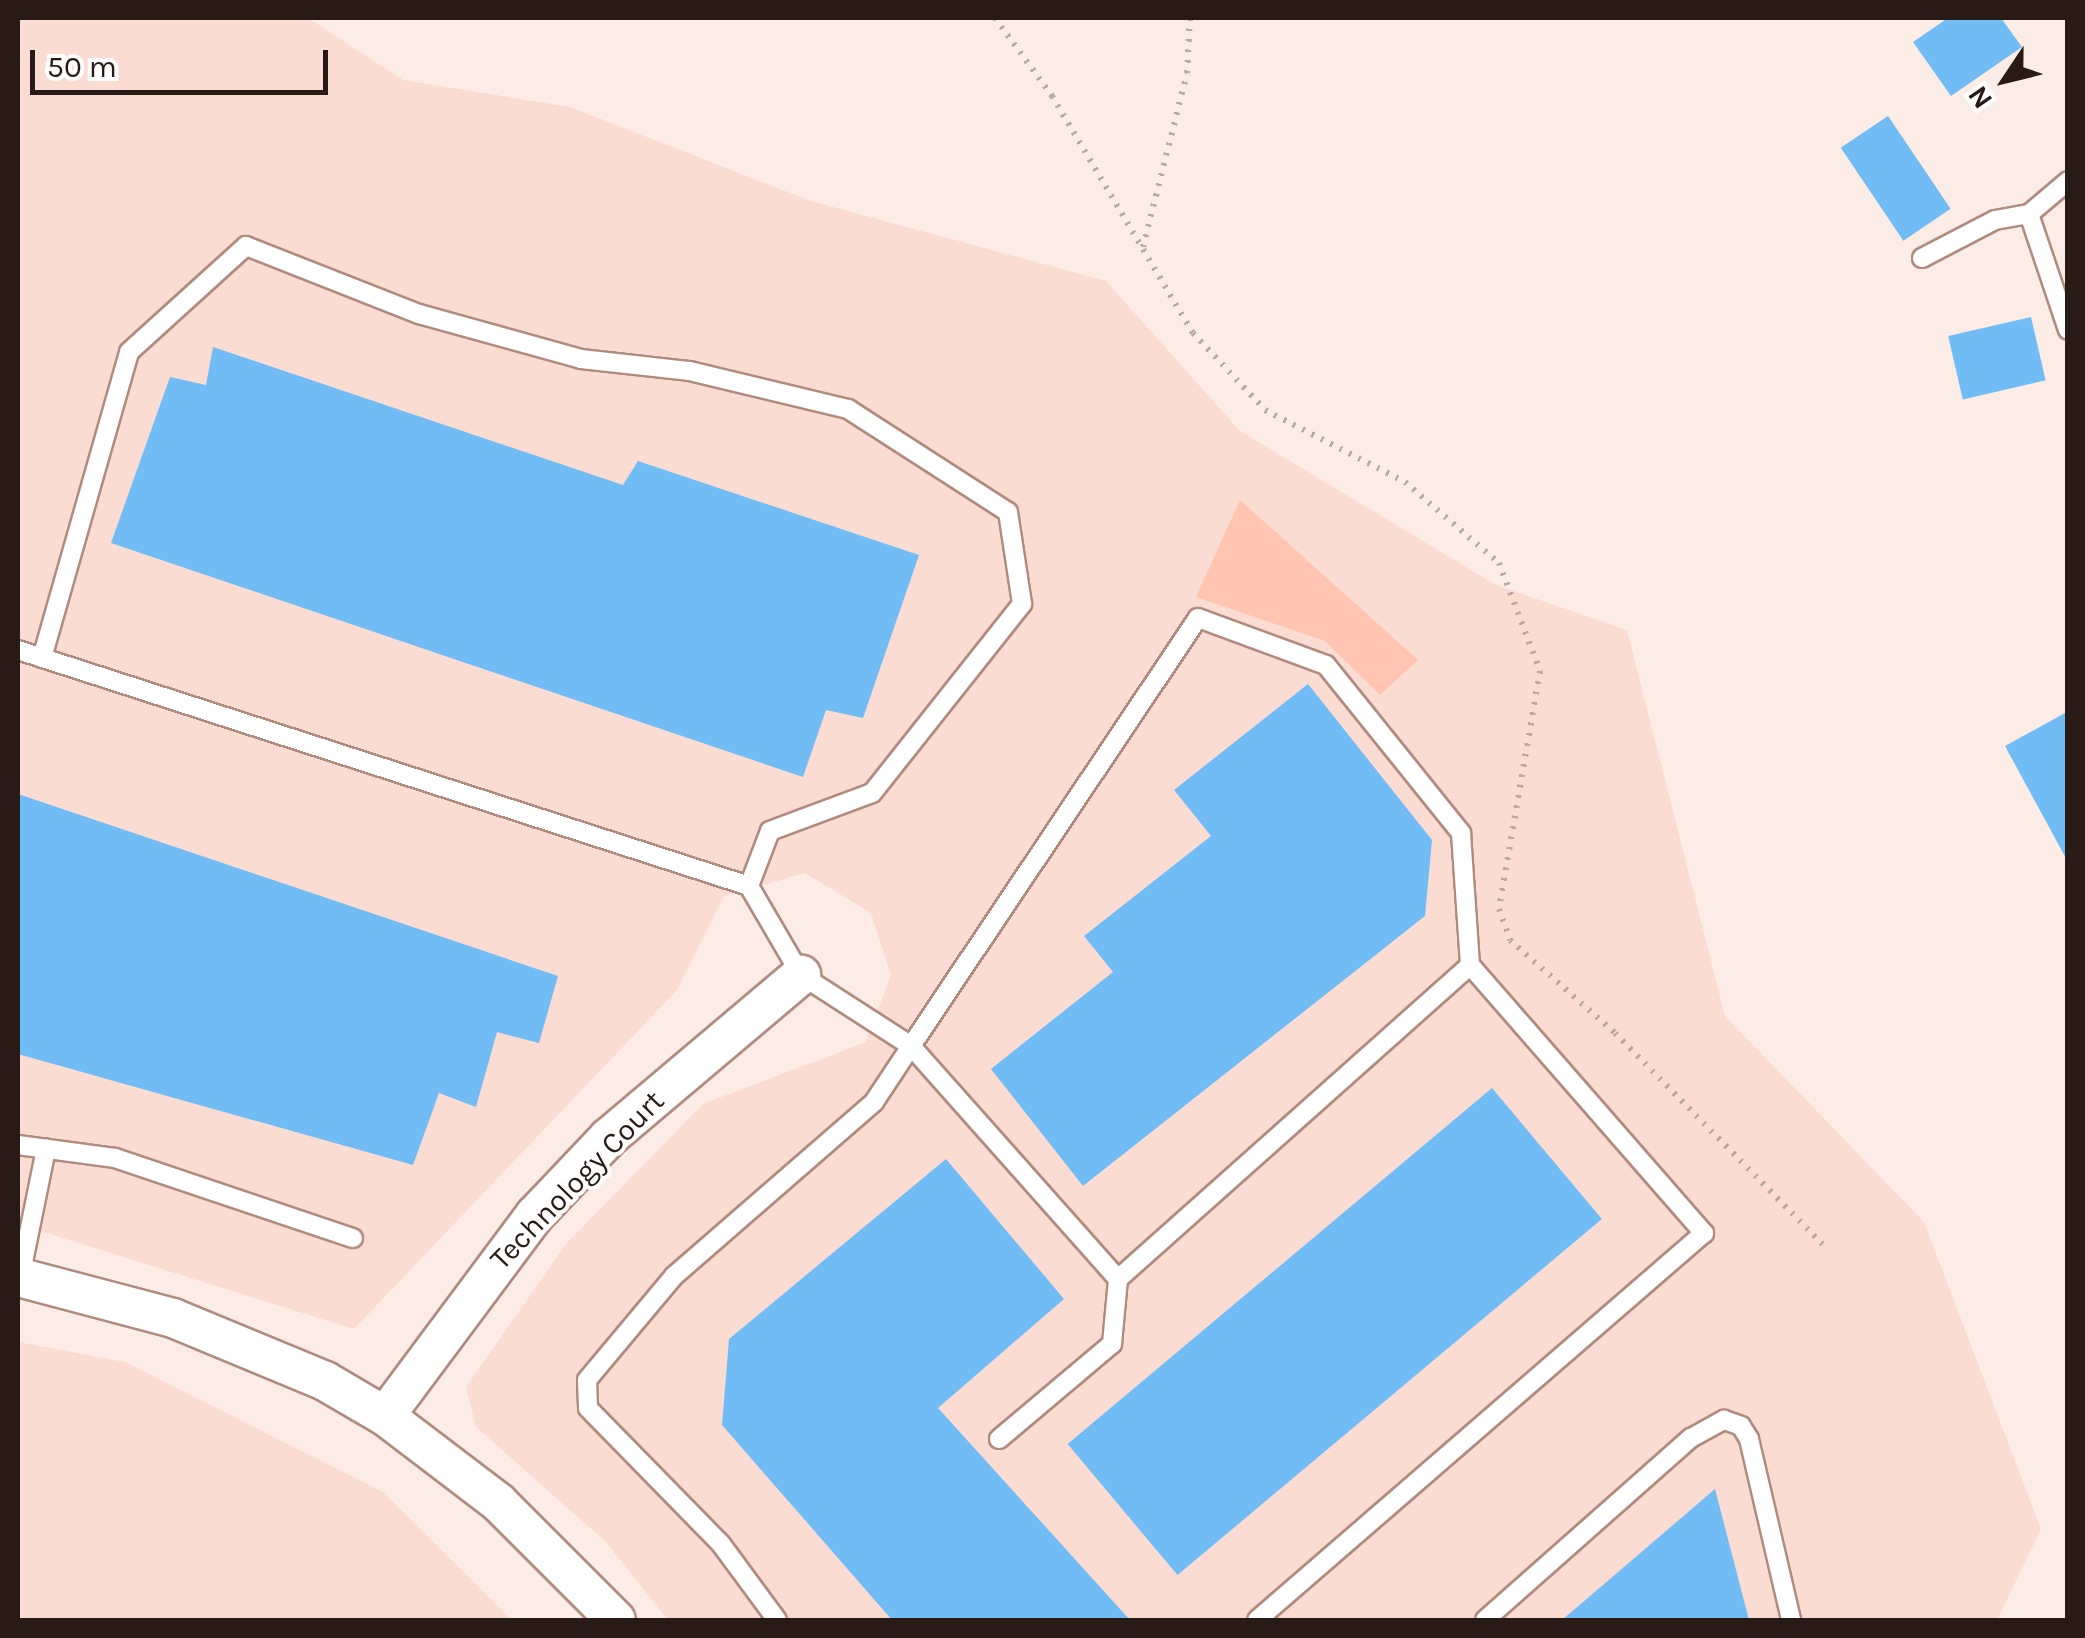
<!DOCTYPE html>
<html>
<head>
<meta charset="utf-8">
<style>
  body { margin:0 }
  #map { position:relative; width:2085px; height:1638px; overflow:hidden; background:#fcece6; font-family:Karla,sans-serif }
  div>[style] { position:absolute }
  .built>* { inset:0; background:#fadcd2 }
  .green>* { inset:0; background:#ffc5b1 }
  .building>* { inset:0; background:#72bcf5; transform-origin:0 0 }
  .path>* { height:6px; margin-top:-3px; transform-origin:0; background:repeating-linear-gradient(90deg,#b8a9a3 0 2.5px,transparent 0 10.5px) }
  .roads { filter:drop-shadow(2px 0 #b18b7e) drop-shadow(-2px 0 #b18b7e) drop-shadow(0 2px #b18b7e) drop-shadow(0 -2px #b18b7e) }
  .lane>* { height:18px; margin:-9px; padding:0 9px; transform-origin:9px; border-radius:9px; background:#fff }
  .street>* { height:38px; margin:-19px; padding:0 19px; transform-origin:19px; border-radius:19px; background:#fff }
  span { translate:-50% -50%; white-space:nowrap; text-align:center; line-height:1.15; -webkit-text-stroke:8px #fdfdfd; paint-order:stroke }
  .street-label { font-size:30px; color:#281a15 }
  .frame { position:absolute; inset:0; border:20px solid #281a15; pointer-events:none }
  .north { position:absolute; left:1955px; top:30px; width:100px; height:100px; -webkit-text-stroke:8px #fdfdfd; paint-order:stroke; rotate:235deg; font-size:28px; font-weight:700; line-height:40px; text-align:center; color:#281a15 }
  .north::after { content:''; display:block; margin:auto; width:35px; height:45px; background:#281a15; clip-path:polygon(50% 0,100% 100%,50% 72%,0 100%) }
  .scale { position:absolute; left:30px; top:50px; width:298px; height:45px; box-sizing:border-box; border:5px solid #281a15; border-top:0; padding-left:12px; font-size:30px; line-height:35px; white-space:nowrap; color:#281a15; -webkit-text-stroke:8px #fdfdfd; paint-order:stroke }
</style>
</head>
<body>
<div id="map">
  <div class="built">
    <i style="clip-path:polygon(18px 18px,308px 18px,403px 80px,570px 107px,811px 201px,1106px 281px,1240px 431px,1496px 585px,1627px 630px,1725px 1016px,1924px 1222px,2041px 1529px,1997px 1620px,668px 1620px,606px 1542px,476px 1427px,466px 1387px,566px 1244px,703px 1104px,866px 1042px,891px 975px,871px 913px,805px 873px,724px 896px,677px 990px,354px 1329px,18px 1224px)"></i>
    <i style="clip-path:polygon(18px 1342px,125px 1362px,383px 1492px,512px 1620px,18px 1620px)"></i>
  </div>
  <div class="green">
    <i style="clip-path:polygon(1240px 500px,1418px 660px,1380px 695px,1325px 641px,1196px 597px)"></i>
  </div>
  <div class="building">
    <i style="clip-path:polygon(1948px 18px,2001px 18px,2022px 47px,1951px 96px,1913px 42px)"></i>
    <i style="left:1888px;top:116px;width:112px;height:57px;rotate:56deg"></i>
    <i style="left:2031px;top:317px;width:65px;height:85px;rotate:77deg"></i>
    <i style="clip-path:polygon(213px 347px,623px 485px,638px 461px,919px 555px,863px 718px,826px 710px,803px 777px,111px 543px,170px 377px,206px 385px)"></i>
    <i style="clip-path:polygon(1308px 684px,1432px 840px,1425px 916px,1083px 1186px,991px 1069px,1113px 972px,1084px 936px,1211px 836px,1174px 790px)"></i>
    <i style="clip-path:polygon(2065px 713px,2068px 717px,2068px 862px,2005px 746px)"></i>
    <i style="clip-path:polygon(18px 794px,558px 976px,539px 1043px,497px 1032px,476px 1107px,439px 1093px,413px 1165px,18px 1054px)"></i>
    <i style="left:1492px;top:1088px;width:171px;height:554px;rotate:50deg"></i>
    <i style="clip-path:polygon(946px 1159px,1064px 1299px,938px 1408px,1130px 1620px,892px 1620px,722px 1425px,729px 1339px)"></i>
    <i style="clip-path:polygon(1715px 1489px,1749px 1620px,1562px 1620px)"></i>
  </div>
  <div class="path">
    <i style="left:995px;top:18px;width:97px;rotate:53.8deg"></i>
    <i style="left:1052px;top:96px;width:276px;rotate:59.3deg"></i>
    <i style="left:1193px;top:333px;width:105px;rotate:46.9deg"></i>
    <i style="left:1265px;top:410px;width:157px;rotate:27.2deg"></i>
    <i style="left:1405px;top:482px;width:124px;rotate:40.8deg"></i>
    <i style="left:1499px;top:563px;width:116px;rotate:69.2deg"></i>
    <i style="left:1540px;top:671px;width:242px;rotate:99.8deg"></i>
    <i style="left:1499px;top:909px;width:33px;rotate:70deg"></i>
    <i style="left:1510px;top:940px;width:140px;rotate:41.5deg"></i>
    <i style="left:1615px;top:1033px;width:296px;rotate:45.5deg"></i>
    <i style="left:1143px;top:247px;width:179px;rotate:-75.8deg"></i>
    <i style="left:1187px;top:73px;width:55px;rotate:-86.9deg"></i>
  </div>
  <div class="roads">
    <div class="lane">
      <i style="left:2029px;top:214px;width:122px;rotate:71.4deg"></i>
      <i style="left:1922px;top:258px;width:82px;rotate:-27.5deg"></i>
      <i style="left:1995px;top:220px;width:35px;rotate:-10deg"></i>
      <i style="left:2029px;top:214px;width:51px;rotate:-40.2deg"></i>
      <i style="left:18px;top:650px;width:768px;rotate:17.89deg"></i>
      <i style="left:749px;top:886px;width:103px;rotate:59.7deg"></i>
      <i style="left:801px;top:975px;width:131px;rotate:32.8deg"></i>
      <i style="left:911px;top:1046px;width:515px;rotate:-56.16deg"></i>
      <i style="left:1198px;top:618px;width:136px;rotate:20.2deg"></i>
      <i style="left:1326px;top:665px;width:216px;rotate:51.2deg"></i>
      <i style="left:1461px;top:833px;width:132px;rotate:86.1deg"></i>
      <i style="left:1470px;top:965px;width:356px;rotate:48.9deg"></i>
      <i style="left:1704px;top:1233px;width:591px;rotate:139.11deg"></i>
      <i style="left:42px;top:658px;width:318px;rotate:-74.1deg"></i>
      <i style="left:129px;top:352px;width:158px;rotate:-42.2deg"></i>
      <i style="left:246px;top:246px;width:186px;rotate:21.5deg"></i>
      <i style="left:419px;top:314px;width:168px;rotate:15.5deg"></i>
      <i style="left:581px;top:359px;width:110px;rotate:6.3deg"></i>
      <i style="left:690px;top:371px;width:163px;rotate:13.5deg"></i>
      <i style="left:848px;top:409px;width:190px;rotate:32.8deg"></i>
      <i style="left:1008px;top:512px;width:93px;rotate:81.3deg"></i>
      <i style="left:1022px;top:604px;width:241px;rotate:128.4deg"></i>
      <i style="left:872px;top:793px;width:109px;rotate:159.6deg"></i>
      <i style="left:770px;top:831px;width:59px;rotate:110.9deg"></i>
      <i style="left:18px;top:1145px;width:98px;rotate:7.6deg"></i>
      <i style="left:115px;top:1158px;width:251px;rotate:18.6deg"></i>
      <i style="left:20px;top:1277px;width:131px;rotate:-78.5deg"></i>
      <i style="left:999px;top:1439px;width:148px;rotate:-40.1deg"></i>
      <i style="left:1112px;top:1344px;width:65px;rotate:-84.7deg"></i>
      <i style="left:777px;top:1620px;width:94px;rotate:-126.4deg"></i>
      <i style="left:721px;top:1544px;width:190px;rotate:-134.4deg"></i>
      <i style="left:588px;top:1408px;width:28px;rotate:-92deg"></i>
      <i style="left:587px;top:1380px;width:136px;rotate:-50.1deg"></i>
      <i style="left:674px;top:1276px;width:265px;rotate:-41deg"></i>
      <i style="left:874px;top:1102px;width:67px;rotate:-56.5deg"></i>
      <i style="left:911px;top:1046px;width:312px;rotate:48.4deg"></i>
      <i style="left:1118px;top:1279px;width:472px;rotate:-41.7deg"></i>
      <i style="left:1485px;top:1620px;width:275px;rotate:-41.5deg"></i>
      <i style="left:1691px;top:1438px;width:38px;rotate:-29deg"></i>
      <i style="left:1724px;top:1420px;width:18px;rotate:19deg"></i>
      <i style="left:1741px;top:1426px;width:15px;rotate:58deg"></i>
      <i style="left:1749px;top:1439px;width:186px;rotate:76.9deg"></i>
    </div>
    <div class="street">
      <i style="left:18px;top:1277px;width:160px;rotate:14.8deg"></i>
      <i style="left:173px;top:1318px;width:165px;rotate:22.5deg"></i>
      <i style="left:325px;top:1381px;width:69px;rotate:30.3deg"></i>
      <i style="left:385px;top:1416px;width:143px;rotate:37.3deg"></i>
      <i style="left:499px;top:1503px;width:165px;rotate:45deg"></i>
      <i style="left:385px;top:1416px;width:251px;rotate:-53.3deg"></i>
      <i style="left:535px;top:1215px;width:106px;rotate:-46.5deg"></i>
      <i style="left:608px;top:1138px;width:253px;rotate:-40.2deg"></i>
    </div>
  </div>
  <div class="street-label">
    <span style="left:577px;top:1180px;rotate:-46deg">Technology Court</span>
  </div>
  <div class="frame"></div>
  <div class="north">N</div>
  <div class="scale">50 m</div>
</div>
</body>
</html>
